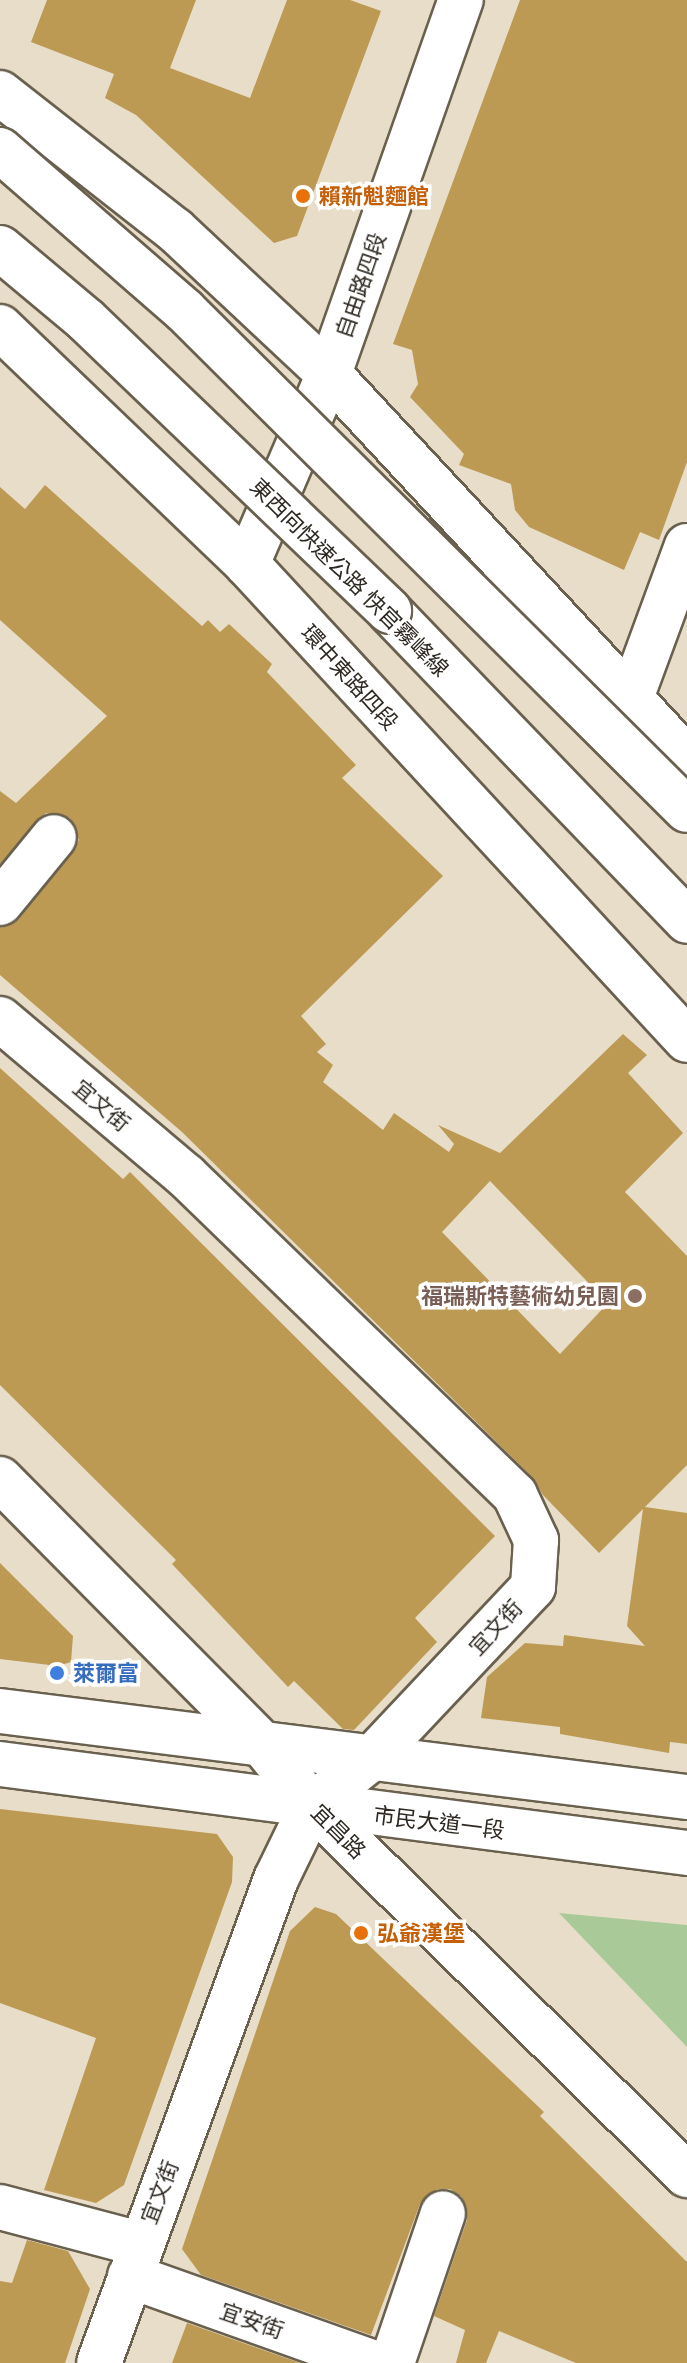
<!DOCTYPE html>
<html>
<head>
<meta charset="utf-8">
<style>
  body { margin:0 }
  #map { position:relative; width:687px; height:2363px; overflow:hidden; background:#e8ddc8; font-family:"PT Serif","Noto Sans TC",serif }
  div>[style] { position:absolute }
  .green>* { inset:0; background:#a9ca98 }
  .building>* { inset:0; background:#bd9a54 }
  .roads { filter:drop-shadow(2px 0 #69604e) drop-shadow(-2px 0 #69604e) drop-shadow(0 2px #69604e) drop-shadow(0 -2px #69604e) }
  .minor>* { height:44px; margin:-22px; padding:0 22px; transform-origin:22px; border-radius:22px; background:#fff }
  .highway>* { height:44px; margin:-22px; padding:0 22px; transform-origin:22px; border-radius:22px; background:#fff }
  .bridges { filter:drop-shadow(2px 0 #69604e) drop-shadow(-2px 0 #69604e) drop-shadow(0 2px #69604e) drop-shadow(0 -2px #69604e) }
  .highway-bridge>* { height:44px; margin:-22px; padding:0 22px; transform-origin:22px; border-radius:22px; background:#fff }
  .dots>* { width:22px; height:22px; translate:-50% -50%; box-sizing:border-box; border:4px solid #fff; border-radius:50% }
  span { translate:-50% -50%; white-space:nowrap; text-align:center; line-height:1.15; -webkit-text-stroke:7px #fff; paint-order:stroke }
  .food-label { font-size:22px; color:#c56008; font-weight:700 }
  .left { translate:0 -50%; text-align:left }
  .street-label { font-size:22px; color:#2d2821 }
  .education-label { font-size:22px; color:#785e54; font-weight:700 }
  .right { translate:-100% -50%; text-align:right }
  .shop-label { font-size:22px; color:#366cbe; font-weight:700 }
</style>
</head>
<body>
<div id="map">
  <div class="green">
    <i style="clip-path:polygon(559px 1913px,687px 1925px,687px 2047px)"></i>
  </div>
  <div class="building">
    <i style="clip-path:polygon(47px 0,196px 0,170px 68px,250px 98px,287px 0,350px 0,381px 11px,297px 236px,274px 243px,136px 115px,105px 98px,114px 74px,31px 42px)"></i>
    <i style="clip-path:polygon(520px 0,687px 0,687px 462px,659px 540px,640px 532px,624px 570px,529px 527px,515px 510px,511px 484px,459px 465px,464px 454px,410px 397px,418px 384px,412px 350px,393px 344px)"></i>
    <i style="clip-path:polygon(evenodd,45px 485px,202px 626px,208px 620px,220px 632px,229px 624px,272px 664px,267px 672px,356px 765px,342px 778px,443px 876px,301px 1016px,326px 1044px,317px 1052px,333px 1065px,323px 1082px,383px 1130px,394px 1113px,449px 1152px,454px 1144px,438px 1125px,500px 1153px,623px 1034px,647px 1055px,628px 1073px,683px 1133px,625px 1192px,687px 1256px,687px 1465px,645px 1507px,687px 1513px,687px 1744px,670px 1742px,669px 1753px,560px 1734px,560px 1727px,481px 1718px,487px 1677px,525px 1643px,563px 1646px,564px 1635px,645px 1646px,627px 1626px,643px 1509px,599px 1553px,543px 1495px,532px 1477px,182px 1132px,0 975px,0 927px,19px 919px,79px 840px,70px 818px,46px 813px,0 864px,0 791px,16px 803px,107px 716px,0 620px,0 487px,25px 509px,45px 485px,490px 1181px,608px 1303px,560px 1354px,442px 1232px,490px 1181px)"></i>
    <i style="clip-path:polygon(0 1068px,123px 1179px,130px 1172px,495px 1536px,415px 1618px,437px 1642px,354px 1730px,343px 1729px,294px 1681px,288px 1687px,172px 1564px,176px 1560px,0 1385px)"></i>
    <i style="clip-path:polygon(0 1563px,73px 1636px,71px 1662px,58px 1666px,0 1659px)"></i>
    <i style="clip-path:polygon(0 1809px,217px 1834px,233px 1857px,232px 1882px,124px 2185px,96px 2203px,44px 2190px,96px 2038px,0 2003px)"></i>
    <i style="clip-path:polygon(315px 1907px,336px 1914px,544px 2112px,540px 2116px,687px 2262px,687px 2363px,576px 2363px,499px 2331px,486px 2363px,456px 2363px,465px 2330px,434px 2316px,467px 2220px,462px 2197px,450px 2189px,437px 2189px,420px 2204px,371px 2335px,201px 2275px,182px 2249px,290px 1931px)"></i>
    <i style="clip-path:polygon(27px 2240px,68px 2251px,90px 2289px,65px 2363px,0 2363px,0 2281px,12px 2283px)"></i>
    <i style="clip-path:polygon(187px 2323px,300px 2363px,172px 2363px)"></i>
  </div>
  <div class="roads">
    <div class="minor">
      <i style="left:0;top:93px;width:222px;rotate:38.1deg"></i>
      <i style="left:175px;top:230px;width:211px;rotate:43.1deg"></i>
      <i style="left:329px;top:374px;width:526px;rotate:47.08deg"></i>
      <i style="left:0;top:327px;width:342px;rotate:43.8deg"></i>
      <i style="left:247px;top:564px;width:648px;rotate:47.25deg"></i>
      <i style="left:247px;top:564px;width:207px;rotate:-66.7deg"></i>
      <i style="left:329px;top:374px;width:397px;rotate:-70.6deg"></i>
      <i style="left:631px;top:698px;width:162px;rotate:-69.8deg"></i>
      <i style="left:0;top:903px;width:85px;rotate:-50.7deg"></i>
      <i style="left:0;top:1019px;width:243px;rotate:40.2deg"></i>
      <i style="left:186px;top:1176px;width:458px;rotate:44.1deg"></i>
      <i style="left:515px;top:1495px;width:50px;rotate:65deg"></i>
      <i style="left:536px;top:1540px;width:47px;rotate:93.7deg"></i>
      <i style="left:533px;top:1587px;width:236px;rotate:133.3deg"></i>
      <i style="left:371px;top:1759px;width:75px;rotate:142.1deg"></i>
      <i style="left:312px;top:1805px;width:82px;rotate:115.9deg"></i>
      <i style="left:276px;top:1879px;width:515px;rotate:110.09deg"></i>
      <i style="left:0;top:1479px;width:373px;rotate:45.3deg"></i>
      <i style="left:262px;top:1744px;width:79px;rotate:50.7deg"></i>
      <i style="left:312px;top:1805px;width:527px;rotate:44.62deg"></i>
      <i style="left:0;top:1711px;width:692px;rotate:7.14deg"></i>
      <i style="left:0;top:1764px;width:693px;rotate:7.38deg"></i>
      <i style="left:0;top:2207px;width:145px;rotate:14.8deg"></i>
      <i style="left:130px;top:2276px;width:259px;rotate:19.6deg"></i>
      <i style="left:392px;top:2363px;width:158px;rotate:-71.2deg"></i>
    </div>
    <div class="highway">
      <i style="left:389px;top:611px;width:430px;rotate:46.1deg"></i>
    </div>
  </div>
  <div class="bridges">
    <div class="highway-bridge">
      <i style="left:0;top:150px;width:244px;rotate:41deg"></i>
      <i style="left:184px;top:310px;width:709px;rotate:44.83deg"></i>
      <i style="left:0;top:248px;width:112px;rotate:39.9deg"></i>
      <i style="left:86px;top:320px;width:420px;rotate:43.8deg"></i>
    </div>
  </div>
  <div class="dots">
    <i style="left:303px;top:196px;background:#e8710a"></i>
    <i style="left:635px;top:1296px;background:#8d6e63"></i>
    <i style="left:57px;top:1673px;background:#3f7fe0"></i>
    <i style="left:361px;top:1933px;background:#e8710a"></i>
  </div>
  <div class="food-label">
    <span class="left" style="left:319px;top:196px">賴新魁麵館</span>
    <span class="left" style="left:377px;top:1933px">弘爺漢堡</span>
  </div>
  <div class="street-label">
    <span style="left:360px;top:285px;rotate:-71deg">自由路四段</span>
    <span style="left:350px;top:577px;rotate:45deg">東西向快速公路 快官霧峰線</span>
    <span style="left:350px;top:677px;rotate:48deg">環中東路四段</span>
    <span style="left:102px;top:1105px;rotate:40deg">宜文街</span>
    <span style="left:495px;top:1627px;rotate:-47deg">宜文街</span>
    <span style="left:439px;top:1822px;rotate:7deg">市民大道一段</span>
    <span style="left:339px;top:1831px;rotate:45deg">宜昌路</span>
    <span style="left:159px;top:2192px;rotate:-69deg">宜文街</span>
    <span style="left:252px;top:2320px;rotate:19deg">宜安街</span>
  </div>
  <div class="education-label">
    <span class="right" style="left:619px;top:1296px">福瑞斯特藝術幼兒園</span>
  </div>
  <div class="shop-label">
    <span class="left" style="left:73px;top:1673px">萊爾富</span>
  </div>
</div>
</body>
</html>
